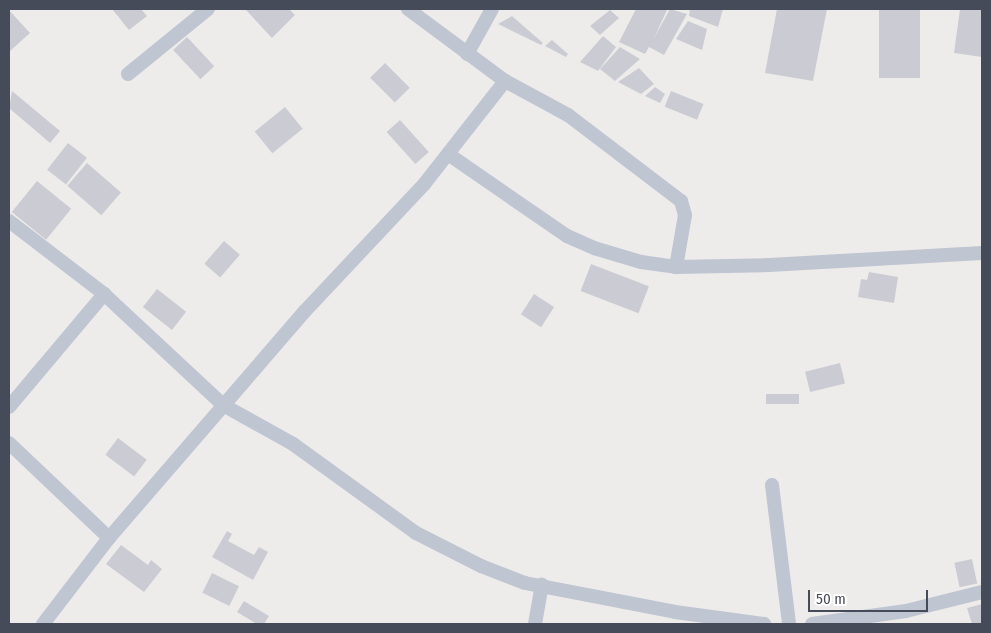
<!DOCTYPE html>
<html>
<head>
<meta charset="utf-8">
<style>
  body { margin:0 }
  #map { position:relative; width:991px; height:633px; overflow:hidden; background:#eeeceb; font-family:"Fira Sans Condensed",sans-serif }
  div>[style] { position:absolute }
  .building>* { inset:0; background:#cbccd3; transform-origin:0 0 }
  .street>* { height:14px; margin:-7px; padding:0 7px; transform-origin:7px; border-radius:7px; background:#bfc5d1 }
  span { translate:-50% -50%; white-space:nowrap; text-align:center; line-height:1.15; -webkit-text-stroke:4.5px #fff; paint-order:stroke }
  .frame { position:absolute; inset:0; border:10px solid #454b58; pointer-events:none }
  .scale { position:absolute; left:808px; top:590px; width:120px; height:22px; box-sizing:border-box; border:2px solid #454b58; border-top:0; padding-left:6px; font-size:15px; line-height:18px; white-space:nowrap; color:#454b58; -webkit-text-stroke:4px #fff; paint-order:stroke }
</style>
</head>
<body>
<div id="map">
  <div class="building">
    <i style="clip-path:polygon(112px 9px,141px 9px,147px 16px,129px 30px)"></i>
    <i style="clip-path:polygon(245px 9px,289px 9px,295px 15px,272px 38px)"></i>
    <i style="clip-path:polygon(636px 9px,667px 10px,654px 38px,670px 9px,687px 14px,664px 55px,649px 47px,645px 54px,619px 42px)"></i>
    <i style="clip-path:polygon(690px 9px,723px 9px,718px 27px,689px 16px)"></i>
    <i style="clip-path:polygon(777px 9px,827px 9px,813px 81px,765px 73px)"></i>
    <i style="left:879px;top:9px;width:41px;height:69px"></i>
    <i style="clip-path:polygon(960px 9px,982px 9px,982px 57px,954px 53px)"></i>
    <i style="clip-path:polygon(9px 10px,30px 33px,9px 52px)"></i>
    <i style="clip-path:polygon(610px 10px,619px 18px,600px 35px,590px 26px)"></i>
    <i style="clip-path:polygon(512px 16px,543px 43px,541px 45px,498px 24px)"></i>
    <i style="clip-path:polygon(688px 21px,707px 29px,702px 50px,676px 39px)"></i>
    <i style="clip-path:polygon(603px 36px,616px 47px,598px 71px,580px 62px)"></i>
    <i style="left:187px;top:37px;width:40px;height:19px;rotate:47deg"></i>
    <i style="clip-path:polygon(552px 40px,568px 54px,566px 57px,545px 46px)"></i>
    <i style="clip-path:polygon(620px 47px,640px 59px,615px 81px,600px 69px)"></i>
    <i style="left:385px;top:63px;width:35px;height:21px;rotate:45deg"></i>
    <i style="clip-path:polygon(639px 68px,654px 84px,641px 94px,618px 82px)"></i>
    <i style="clip-path:polygon(655px 87px,665px 94px,660px 103px,645px 96px)"></i>
    <i style="clip-path:polygon(12px 91px,60px 131px,50px 143px,9px 108px)"></i>
    <i style="left:671px;top:91px;width:35px;height:17px;rotate:22deg"></i>
    <i style="left:285px;top:107px;width:28px;height:39px;rotate:51deg"></i>
    <i style="left:400px;top:120px;width:43px;height:18px;rotate:48deg"></i>
    <i style="left:68px;top:143px;width:24px;height:34px;rotate:38deg"></i>
    <i style="left:87px;top:163px;width:45px;height:30px;rotate:41deg"></i>
    <i style="left:37px;top:181px;width:44px;height:40px;rotate:39deg"></i>
    <i style="left:224px;top:241px;width:21px;height:30px;rotate:41deg"></i>
    <i style="left:591px;top:264px;width:62px;height:29px;rotate:21deg"></i>
    <i style="clip-path:polygon(869px 272px,898px 277px,894px 303px,858px 297px,861px 279px,867px 280px)"></i>
    <i style="left:157px;top:289px;width:37px;height:23px;rotate:38deg"></i>
    <i style="left:534px;top:294px;width:24px;height:24px;rotate:33deg"></i>
    <i style="left:840px;top:363px;width:21px;height:36px;rotate:76deg"></i>
    <i style="left:799px;top:394px;width:10px;height:33px;rotate:90deg"></i>
    <i style="left:118px;top:438px;width:36px;height:21px;rotate:37deg"></i>
    <i style="clip-path:polygon(227px 531px,232px 534px,228px 541px,254px 555px,259px 547px,268px 552px,253px 580px,212px 557px)"></i>
    <i style="clip-path:polygon(121px 545px,148px 565px,151px 560px,162px 569px,144px 592px,106px 564px)"></i>
    <i style="left:972px;top:559px;width:25px;height:18px;rotate:78deg"></i>
    <i style="left:212px;top:573px;width:30px;height:22px;rotate:26deg"></i>
    <i style="clip-path:polygon(244px 601px,269px 616px,264px 624px,257px 624px,237px 612px)"></i>
    <i style="clip-path:polygon(982px 604px,982px 624px,972px 624px,967px 608px)"></i>
  </div>
  <div class="street">
    <i style="left:408px;top:9px;width:121px;rotate:36.6deg"></i>
    <i style="left:505px;top:81px;width:72px;rotate:28.4deg"></i>
    <i style="left:568px;top:115px;width:142px;rotate:37.3deg"></i>
    <i style="left:681px;top:201px;width:15px;rotate:74deg"></i>
    <i style="left:685px;top:215px;width:53px;rotate:99.8deg"></i>
    <i style="left:467px;top:54px;width:51px;rotate:-60.9deg"></i>
    <i style="left:128px;top:74px;width:103px;rotate:-39.1deg"></i>
    <i style="left:448px;top:154px;width:145px;rotate:34.6deg"></i>
    <i style="left:567px;top:236px;width:30px;rotate:24deg"></i>
    <i style="left:594px;top:248px;width:49px;rotate:16.6deg"></i>
    <i style="left:641px;top:262px;width:35px;rotate:8deg"></i>
    <i style="left:676px;top:267px;width:93px;rotate:-1.2deg"></i>
    <i style="left:769px;top:265px;width:213px;rotate:-3.2deg"></i>
    <i style="left:9px;top:221px;width:120px;rotate:37.5deg"></i>
    <i style="left:104px;top:294px;width:163px;rotate:43deg"></i>
    <i style="left:223px;top:405px;width:80px;rotate:29.1deg"></i>
    <i style="left:293px;top:444px;width:152px;rotate:35.9deg"></i>
    <i style="left:416px;top:533px;width:73px;rotate:26.9deg"></i>
    <i style="left:481px;top:566px;width:47px;rotate:21.1deg"></i>
    <i style="left:525px;top:583px;width:153px;rotate:10.9deg"></i>
    <i style="left:675px;top:612px;width:90px;rotate:7.7deg"></i>
    <i style="left:9px;top:407px;width:148px;rotate:-49.9deg"></i>
    <i style="left:9px;top:443px;width:138px;rotate:43.5deg"></i>
    <i style="left:772px;top:485px;width:140px;rotate:83deg"></i>
    <i style="left:43px;top:624px;width:108px;rotate:-52.5deg"></i>
    <i style="left:109px;top:538px;width:300px;rotate:-49.2deg"></i>
    <i style="left:305px;top:311px;width:175px;rotate:-46.8deg"></i>
    <i style="left:425px;top:183px;width:130px;rotate:-51.9deg"></i>
    <i style="left:535px;top:624px;width:40px;rotate:-80deg"></i>
    <i style="left:812px;top:624px;width:95px;rotate:-7.9deg"></i>
    <i style="left:906px;top:611px;width:78px;rotate:-14deg"></i>
  </div>
  <div class="frame"></div>
  <div class="scale">50 m</div>
</div>
</body>
</html>
